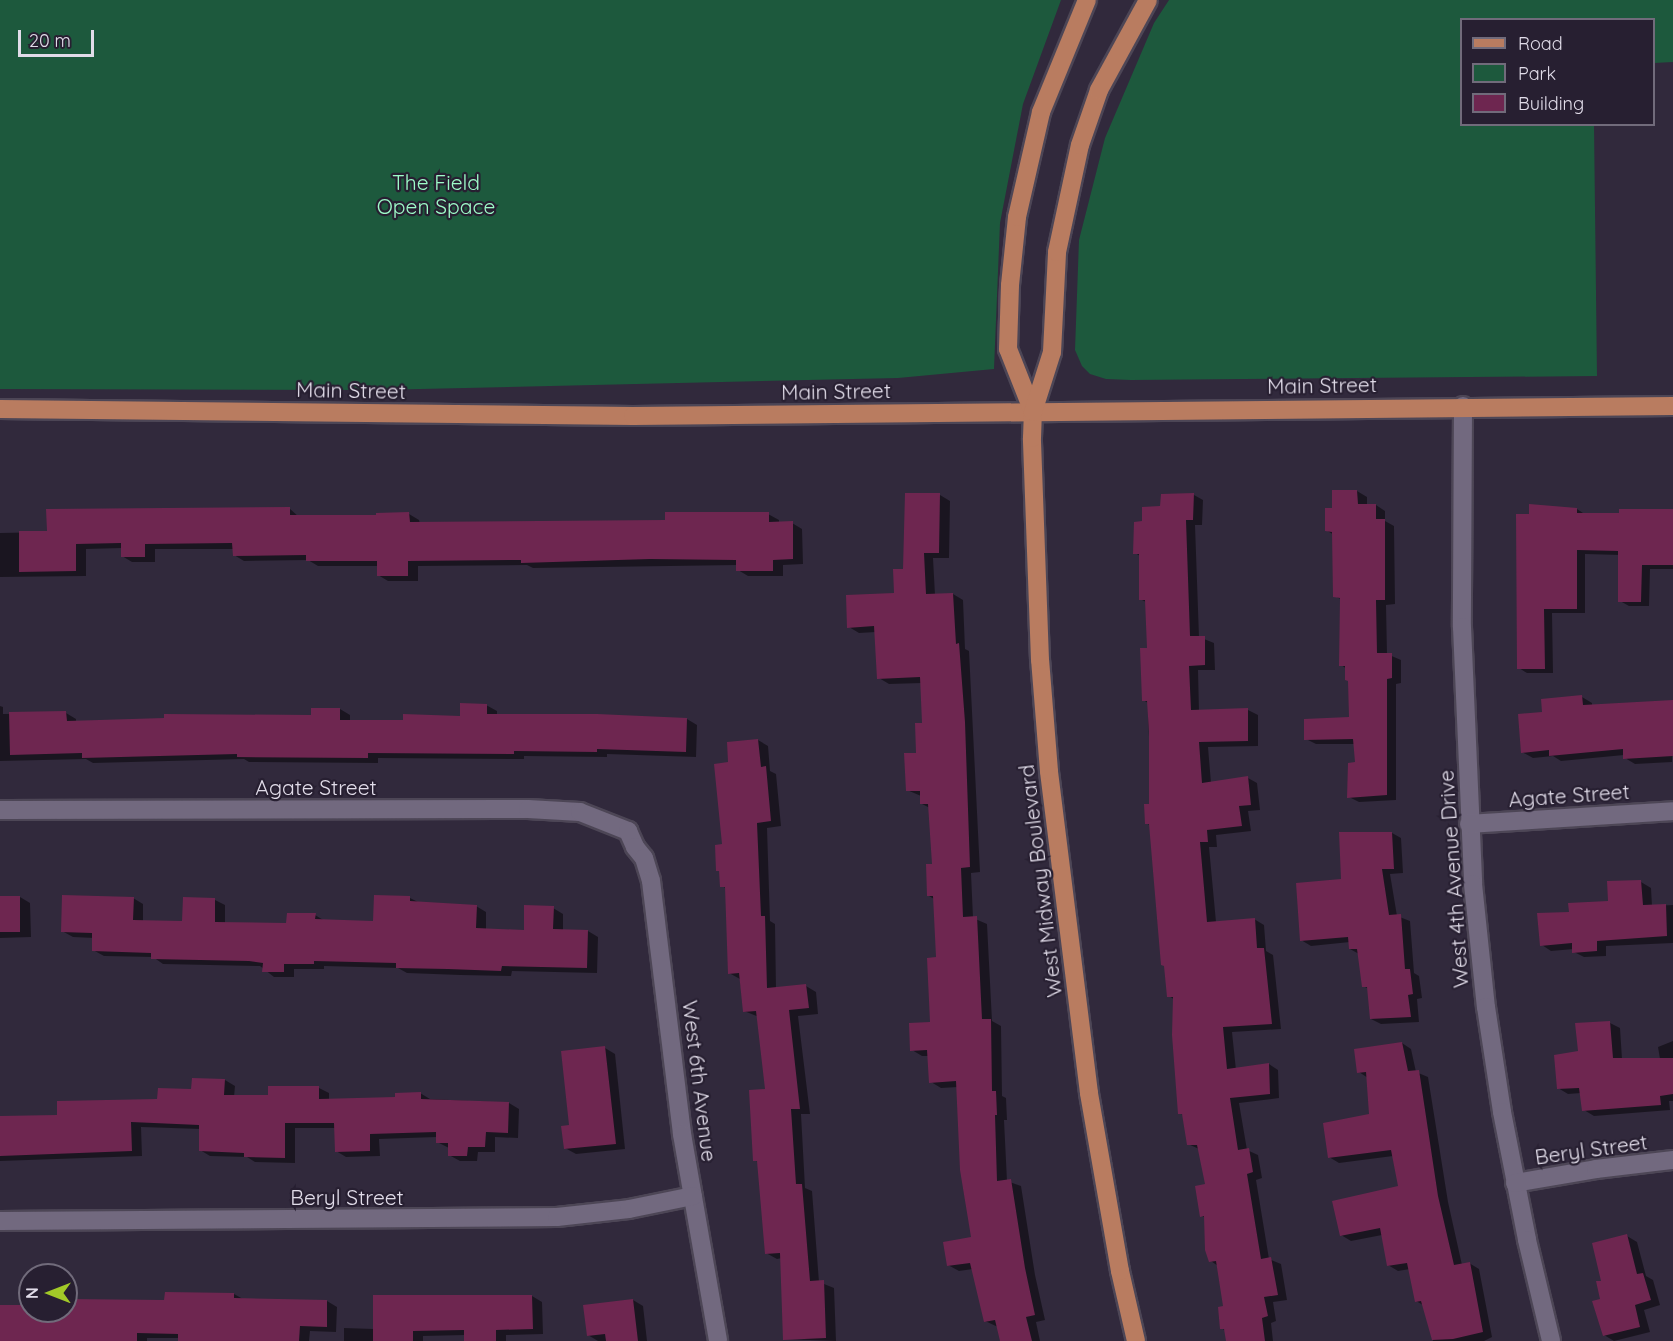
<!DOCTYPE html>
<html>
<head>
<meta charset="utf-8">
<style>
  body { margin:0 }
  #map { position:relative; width:1673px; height:1341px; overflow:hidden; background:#31293c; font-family:Quicksand,sans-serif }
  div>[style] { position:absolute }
  .green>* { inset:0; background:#1d593d }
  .shadow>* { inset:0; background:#0007 }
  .building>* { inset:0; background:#6e2650; transform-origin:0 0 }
  .roads { filter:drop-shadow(2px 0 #4d4656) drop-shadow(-2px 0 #4d4656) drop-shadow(0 2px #4d4656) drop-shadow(0 -2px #4d4656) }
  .minor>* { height:18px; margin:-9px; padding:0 9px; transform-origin:9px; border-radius:9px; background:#72697f }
  .major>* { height:18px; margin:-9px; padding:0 9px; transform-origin:9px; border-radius:9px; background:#b97c60 }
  span { translate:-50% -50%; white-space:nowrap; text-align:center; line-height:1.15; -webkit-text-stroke:4.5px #271f31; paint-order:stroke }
  .park-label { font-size:21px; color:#9dfbc8 }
  .street-label { font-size:21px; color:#e1dce9 }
  .legend { position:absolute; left:1460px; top:18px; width:195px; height:108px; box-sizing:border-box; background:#271f31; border:2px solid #716b7b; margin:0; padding:8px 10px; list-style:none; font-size:18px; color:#e1dce9 }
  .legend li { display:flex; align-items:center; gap:12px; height:30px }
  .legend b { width:30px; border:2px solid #716b7b }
  .north { position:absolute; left:18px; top:1263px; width:60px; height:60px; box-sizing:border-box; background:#271f31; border:2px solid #716b7b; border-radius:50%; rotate:270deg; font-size:16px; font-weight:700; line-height:24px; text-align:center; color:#e1dce9 }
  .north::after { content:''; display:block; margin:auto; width:21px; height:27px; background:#a2c928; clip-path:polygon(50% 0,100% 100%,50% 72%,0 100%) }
  .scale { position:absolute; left:18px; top:30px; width:76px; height:27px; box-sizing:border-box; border:3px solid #e1dce9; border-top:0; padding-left:8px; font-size:18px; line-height:21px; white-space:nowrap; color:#e1dce9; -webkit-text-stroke:4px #271f31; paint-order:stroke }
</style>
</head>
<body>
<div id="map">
  <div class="green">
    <i style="clip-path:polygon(0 0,1061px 0,1023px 104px,1000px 223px,994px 369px,898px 378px,375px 390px,0 389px)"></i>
    <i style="clip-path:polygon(1169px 0,1673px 0,1673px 62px,1654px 63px,1654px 20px,1462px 20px,1462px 124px,1594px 125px,1597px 376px,1131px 380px,1106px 379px,1090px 374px,1082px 366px,1075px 350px,1079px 240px,1105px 138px,1154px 23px)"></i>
  </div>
  <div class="shadow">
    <i style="clip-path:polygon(1357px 491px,1367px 497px,1367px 505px,1376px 505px,1385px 511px,1385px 521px,1394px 526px,1395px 604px,1386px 605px,1387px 654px,1401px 660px,1401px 683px,1396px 684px,1396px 800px,1359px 802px,1349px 797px,1357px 763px,1355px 744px,1316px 744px,1306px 739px,1350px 719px,1350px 681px,1347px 669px,1341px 665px,1342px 600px,1335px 596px,1334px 535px,1326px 530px,1334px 509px)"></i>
    <i style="clip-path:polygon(940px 495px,950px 501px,949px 558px,933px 558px,935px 595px,953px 594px,963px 600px,965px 649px,969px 651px,980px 872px,971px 873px,973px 918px,987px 924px,992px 1021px,1001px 1026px,1002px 1096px,1006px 1098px,1007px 1120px,1004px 1120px,1007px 1181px,1021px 1186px,1035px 1275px,1045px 1320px,1036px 1322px,1040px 1341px,1001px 1341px,998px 1327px,985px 1321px,973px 1269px,959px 1271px,948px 1265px,972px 1239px,958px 1087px,941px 1088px,931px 1082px,929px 1056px,922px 1056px,912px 1050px,931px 1023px,937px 958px,934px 899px,929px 896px,933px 865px,930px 808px,922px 804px,921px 796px,907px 790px,924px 724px,922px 683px,889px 684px,879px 678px,876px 632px,859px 633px,849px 627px,895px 594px)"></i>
    <i style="clip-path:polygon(1194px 495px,1203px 500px,1202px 525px,1195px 525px,1199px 637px,1214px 643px,1215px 670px,1198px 670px,1199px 711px,1248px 710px,1258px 715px,1258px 746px,1208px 747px,1211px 783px,1248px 778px,1257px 783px,1260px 810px,1248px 811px,1251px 831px,1216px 835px,1217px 847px,1209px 847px,1216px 922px,1254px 919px,1264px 925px,1266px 951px,1273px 955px,1281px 1029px,1232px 1032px,1236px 1070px,1269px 1064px,1278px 1070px,1279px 1098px,1239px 1103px,1247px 1150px,1258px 1155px,1262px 1178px,1256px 1180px,1269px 1259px,1281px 1264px,1287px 1300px,1273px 1302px,1276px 1321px,1271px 1323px,1273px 1341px,1227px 1341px,1226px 1331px,1221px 1328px,1224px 1307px,1218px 1266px,1211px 1261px,1206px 1218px,1202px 1216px,1206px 1185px,1199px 1149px,1188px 1144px,1184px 1116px,1180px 1113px,1175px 1000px,1169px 996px,1151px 826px,1146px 823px,1151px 805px,1148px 703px,1143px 700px,1148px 649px,1146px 602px,1140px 599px,1140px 556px,1135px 553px,1144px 523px,1161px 508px)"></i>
    <i style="clip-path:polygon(289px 508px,299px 517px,377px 517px,409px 514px,419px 520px,420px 524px,667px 522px,768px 514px,779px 520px,779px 523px,792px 523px,802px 529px,803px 564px,783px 565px,783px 576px,748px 576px,738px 570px,738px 565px,533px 568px,527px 565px,418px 566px,418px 581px,388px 581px,378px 575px,378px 566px,318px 566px,308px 560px,244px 561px,234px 555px,234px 549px,155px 549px,155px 562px,132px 562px,122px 556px,122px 548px,86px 549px,86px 576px,0 577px,0 533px,48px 532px)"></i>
    <i style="clip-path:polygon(1672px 508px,1673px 569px,1650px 569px,1649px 606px,1629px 606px,1620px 601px,1620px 555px,1585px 554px,1585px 613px,1552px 613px,1553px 673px,1527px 673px,1519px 668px,1577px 509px,1586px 515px,1672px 511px)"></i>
    <i style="clip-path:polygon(1582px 697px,1592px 703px,1592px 706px,1673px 701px,1672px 762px,1635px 764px,1625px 758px,1624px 755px,1561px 761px,1553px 756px,1533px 758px,1522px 752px,1543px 713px)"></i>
    <i style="clip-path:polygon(486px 705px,497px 711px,497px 716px,687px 719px,697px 725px,696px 757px,607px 754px,607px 757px,524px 756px,524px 759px,378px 758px,378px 763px,249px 762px,244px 759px,93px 763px,86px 759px,0 761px,0 706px,3px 707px,3px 714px,66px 713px,76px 719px,76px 722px,313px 716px,340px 709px,350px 715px,350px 722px,404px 722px,461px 717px)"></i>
    <i style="clip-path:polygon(758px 740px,768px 746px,770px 771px,776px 774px,781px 826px,767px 828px,770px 921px,775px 924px,776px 989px,806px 986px,816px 992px,818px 1014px,798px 1016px,810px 1114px,801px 1114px,805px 1188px,812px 1191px,819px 1282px,834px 1288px,836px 1341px,784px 1339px,782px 1258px,777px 1259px,766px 1253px,759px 1163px,755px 1160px,766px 1090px,759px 1017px,744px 1011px,740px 979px,729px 973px,727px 889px,722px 886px,721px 872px,718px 870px,723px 846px,730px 764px)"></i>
    <i style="clip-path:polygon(1392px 833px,1401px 838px,1403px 873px,1390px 874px,1397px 916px,1410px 921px,1414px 973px,1419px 976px,1422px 998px,1417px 999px,1419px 1022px,1381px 1024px,1371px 1019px,1369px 989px,1363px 986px,1359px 954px,1350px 949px,1350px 942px,1311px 946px,1301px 940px,1343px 881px)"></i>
    <i style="clip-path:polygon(1641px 882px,1651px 888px,1652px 906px,1673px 905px,1673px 943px,1606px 946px,1606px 956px,1584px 957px,1574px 952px,1574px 949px,1551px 951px,1542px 945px,1570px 913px,1609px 903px)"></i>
    <i style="clip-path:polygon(20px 897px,30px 903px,31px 937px,0 938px,0 898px)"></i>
    <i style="clip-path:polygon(133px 898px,143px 904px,143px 922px,184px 923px,215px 900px,225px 905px,225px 923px,288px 925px,315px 915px,325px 921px,375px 922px,410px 898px,420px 903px,476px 906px,486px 912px,486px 930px,525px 932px,553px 908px,563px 914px,563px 930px,588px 931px,598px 937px,597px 973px,512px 971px,511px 976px,460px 975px,407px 973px,398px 968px,324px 966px,324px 969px,294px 969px,294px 977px,274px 977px,260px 966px,163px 964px,153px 957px,104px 956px,93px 950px,94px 938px,73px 937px,62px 931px)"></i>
    <i style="clip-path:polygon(1610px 1023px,1620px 1028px,1622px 1059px,1660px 1059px,1658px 1047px,1673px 1041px,1673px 1101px,1669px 1101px,1670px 1110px,1594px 1116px,1584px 1110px,1581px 1093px,1568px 1094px,1558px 1088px,1580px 1052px)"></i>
    <i style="clip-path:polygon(1402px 1043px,1411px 1049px,1416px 1072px,1428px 1077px,1448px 1202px,1462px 1265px,1469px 1263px,1479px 1269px,1492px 1337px,1484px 1341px,1433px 1341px,1423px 1305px,1416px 1301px,1410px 1269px,1398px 1271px,1388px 1265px,1382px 1235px,1351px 1241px,1341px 1235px,1400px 1187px,1393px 1156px,1339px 1163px,1329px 1157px,1371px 1116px,1368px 1078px,1359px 1072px)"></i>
    <i style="clip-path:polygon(605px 1048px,615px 1054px,625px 1149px,576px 1154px,565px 1148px,571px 1126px)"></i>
    <i style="clip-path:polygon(225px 1080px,235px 1086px,234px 1097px,269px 1097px,319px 1088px,329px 1093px,329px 1100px,397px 1099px,420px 1093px,430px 1099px,509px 1103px,519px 1109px,518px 1138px,495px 1137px,495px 1152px,478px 1152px,477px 1161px,460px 1161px,449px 1155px,449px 1148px,437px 1142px,437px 1137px,379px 1139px,380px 1156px,346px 1157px,336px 1151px,336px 1128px,295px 1128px,295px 1163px,255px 1162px,247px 1157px,210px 1156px,200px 1150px,201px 1129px,141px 1127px,142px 1156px,0 1161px,0 1118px,58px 1116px,159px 1101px)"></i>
    <i style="clip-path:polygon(1627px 1236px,1637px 1242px,1646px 1276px,1653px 1280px,1660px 1305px,1644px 1310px,1650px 1332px,1614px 1341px,1604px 1335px,1603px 1282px)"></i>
    <i style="clip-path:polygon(234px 1294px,243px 1299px,327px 1301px,337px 1307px,336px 1332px,310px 1331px,309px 1341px,179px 1341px,179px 1338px,147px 1338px,147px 1341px,0 1341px,0 1307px,30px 1306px,30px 1311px,66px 1311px,66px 1300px,166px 1301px)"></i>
    <i style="clip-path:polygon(532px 1296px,542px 1302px,543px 1334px,506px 1335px,506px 1341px,465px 1341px,465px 1335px,423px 1336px,423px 1341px,344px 1341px,344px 1328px,374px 1329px)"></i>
    <i style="clip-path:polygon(633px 1300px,643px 1306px,647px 1341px,598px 1341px,588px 1335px)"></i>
  </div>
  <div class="building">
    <i style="clip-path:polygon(1332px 490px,1357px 490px,1358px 504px,1376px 504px,1376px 519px,1385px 519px,1385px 600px,1376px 600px,1377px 653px,1392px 653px,1392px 678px,1387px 679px,1387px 795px,1347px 798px,1348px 763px,1355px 762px,1353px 739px,1304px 740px,1304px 719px,1349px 717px,1348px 681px,1345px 680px,1345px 666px,1339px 666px,1340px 598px,1333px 597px,1332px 532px,1325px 531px,1325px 508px,1332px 508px)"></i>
    <i style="clip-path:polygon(905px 493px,940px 493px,939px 553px,924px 553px,926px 594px,953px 593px,956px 644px,959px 643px,965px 722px,970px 867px,961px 868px,963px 917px,977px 916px,982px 1019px,991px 1019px,992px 1091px,996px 1091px,997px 1115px,995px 1115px,997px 1181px,1011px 1179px,1025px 1268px,1035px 1315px,1026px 1317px,1032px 1341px,1000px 1341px,995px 1320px,984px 1322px,970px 1263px,947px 1266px,943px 1242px,971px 1237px,960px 1170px,956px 1081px,929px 1083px,927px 1050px,910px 1051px,909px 1023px,930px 1022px,927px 958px,936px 957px,933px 896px,927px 896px,926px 864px,932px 864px,928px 804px,920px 804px,920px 791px,906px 791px,904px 753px,916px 753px,915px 723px,922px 723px,920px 677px,877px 679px,874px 626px,847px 628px,846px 595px,894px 593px,893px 569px,903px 569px)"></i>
    <i style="clip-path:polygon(1194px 493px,1193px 520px,1186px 520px,1190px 636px,1205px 636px,1205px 665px,1189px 666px,1191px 710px,1248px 708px,1248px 741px,1199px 742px,1202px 783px,1248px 776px,1251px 805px,1239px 806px,1242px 826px,1207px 830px,1208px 842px,1200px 842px,1207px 922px,1255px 918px,1257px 948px,1264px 948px,1272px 1024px,1223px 1027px,1227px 1069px,1269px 1063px,1270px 1094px,1230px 1098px,1238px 1150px,1249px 1148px,1253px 1172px,1247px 1174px,1261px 1259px,1271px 1257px,1278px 1295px,1264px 1297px,1268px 1316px,1262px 1318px,1265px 1341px,1226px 1341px,1224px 1329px,1220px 1329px,1218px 1307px,1223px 1306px,1216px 1261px,1209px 1262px,1205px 1250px,1204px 1216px,1200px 1217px,1195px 1186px,1205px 1184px,1197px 1145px,1187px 1145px,1182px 1114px,1178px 1114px,1172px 1035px,1173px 997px,1167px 997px,1164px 966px,1161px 965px,1149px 824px,1145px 824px,1144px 804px,1149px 804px,1149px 732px,1147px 701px,1142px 701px,1140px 648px,1147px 648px,1145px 600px,1139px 600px,1139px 554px,1133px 554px,1134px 522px,1142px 521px,1142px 507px,1160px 506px,1161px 494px)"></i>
    <i style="clip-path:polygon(1529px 504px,1577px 508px,1577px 513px,1619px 513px,1619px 509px,1673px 509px,1673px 565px,1642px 565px,1641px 602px,1618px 602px,1618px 551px,1577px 550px,1577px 609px,1544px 609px,1545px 669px,1517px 669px,1516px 514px,1529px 514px)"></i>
    <i style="clip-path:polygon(290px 507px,290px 515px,376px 515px,376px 513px,409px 512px,410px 522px,665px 520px,665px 512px,769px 512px,769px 522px,793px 521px,793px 559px,773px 560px,773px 571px,736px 571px,736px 560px,650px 559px,521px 563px,521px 560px,408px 561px,408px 576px,377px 576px,377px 561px,306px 561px,306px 555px,233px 556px,232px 543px,145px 544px,145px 557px,121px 557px,121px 543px,76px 544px,76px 571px,19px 572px,19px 531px,47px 531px,46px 509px)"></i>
    <i style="clip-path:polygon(1582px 695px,1583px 705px,1673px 700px,1673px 756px,1623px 759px,1623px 749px,1549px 756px,1549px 750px,1521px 753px,1518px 714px,1542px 712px,1541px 699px)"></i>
    <i style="clip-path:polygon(460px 703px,487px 704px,487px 714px,597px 714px,687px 718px,686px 752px,597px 749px,597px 752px,514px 751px,514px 754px,368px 753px,368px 758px,237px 757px,237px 754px,82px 758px,82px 753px,10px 755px,9px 712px,66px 711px,67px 721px,164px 718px,164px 714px,311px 715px,311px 708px,340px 708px,340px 720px,403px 720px,403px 714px,460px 716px)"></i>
    <i style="clip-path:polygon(758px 739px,761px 767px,766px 766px,771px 821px,757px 823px,761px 916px,765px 916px,767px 988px,806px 984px,809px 1008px,789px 1010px,800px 1109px,791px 1109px,796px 1184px,802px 1184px,810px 1281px,824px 1280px,826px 1338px,783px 1340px,780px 1253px,765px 1254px,757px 1161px,753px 1161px,749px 1090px,765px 1089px,756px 1011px,743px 1012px,739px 973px,728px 974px,725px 887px,720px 887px,719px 871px,716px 871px,715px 845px,722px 844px,714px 764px,728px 762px,727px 742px)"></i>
    <i style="clip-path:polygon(1339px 832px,1392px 832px,1394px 869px,1382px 869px,1389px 915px,1401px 914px,1405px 969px,1410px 969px,1413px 994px,1408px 995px,1411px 1017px,1370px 1019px,1367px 987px,1362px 987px,1357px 949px,1349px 949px,1348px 937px,1300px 941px,1296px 883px,1341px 879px)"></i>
    <i style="clip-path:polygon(1641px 880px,1643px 905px,1666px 904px,1667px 936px,1597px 941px,1597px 951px,1572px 953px,1572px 943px,1540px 946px,1537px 913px,1569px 912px,1568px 903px,1608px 901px,1607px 881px)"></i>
    <i style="clip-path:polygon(62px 895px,134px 897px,133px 920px,182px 921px,183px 897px,215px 898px,215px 922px,286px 923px,287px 913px,316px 913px,315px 919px,373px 921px,374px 895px,410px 896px,410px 901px,477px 905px,476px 928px,524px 930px,524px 905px,554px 906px,553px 929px,588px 930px,587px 968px,502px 966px,501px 971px,448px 969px,396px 968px,396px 963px,314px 961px,314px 964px,284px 964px,284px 972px,262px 972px,263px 963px,249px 961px,151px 959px,151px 953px,92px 951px,92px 933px,61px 932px)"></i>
    <i style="left:0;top:896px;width:20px;height:36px"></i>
    <i style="clip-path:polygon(1610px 1021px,1613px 1058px,1673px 1058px,1673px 1094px,1660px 1096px,1661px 1105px,1582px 1111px,1579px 1088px,1557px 1089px,1554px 1055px,1578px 1051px,1575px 1023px)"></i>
    <i style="clip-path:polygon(1402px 1042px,1408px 1071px,1419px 1070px,1438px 1196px,1454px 1265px,1470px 1262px,1483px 1332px,1453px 1339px,1432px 1340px,1421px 1301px,1415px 1302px,1407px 1263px,1387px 1266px,1380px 1228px,1340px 1236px,1332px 1201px,1398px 1186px,1391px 1150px,1328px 1158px,1323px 1123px,1369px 1114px,1366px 1072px,1357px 1073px,1354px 1049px)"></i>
    <i style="clip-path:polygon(605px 1046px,616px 1144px,564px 1149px,561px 1126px,569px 1125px,561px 1051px)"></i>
    <i style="clip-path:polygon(192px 1078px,225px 1079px,224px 1095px,268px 1095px,268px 1086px,319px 1086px,319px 1099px,395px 1097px,395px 1093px,421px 1092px,421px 1099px,509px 1102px,508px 1133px,486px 1132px,485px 1147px,468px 1147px,467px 1156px,448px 1156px,448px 1143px,436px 1143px,436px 1132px,370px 1134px,370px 1151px,335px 1152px,334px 1123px,285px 1123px,285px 1158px,244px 1157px,244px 1153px,199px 1151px,199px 1125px,131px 1122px,132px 1151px,0 1156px,0 1116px,57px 1115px,57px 1101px,157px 1099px,158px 1088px,191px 1089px)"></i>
    <i style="clip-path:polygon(1627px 1234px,1637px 1274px,1643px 1273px,1651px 1300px,1635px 1305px,1640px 1327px,1603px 1336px,1592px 1301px,1600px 1299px,1596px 1281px,1601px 1281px,1592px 1243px)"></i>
    <i style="clip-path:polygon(165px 1292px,234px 1293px,234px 1298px,327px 1300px,327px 1327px,300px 1326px,299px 1341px,178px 1341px,178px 1334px,137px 1333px,137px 1341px,0 1341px,0 1305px,30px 1305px,30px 1311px,66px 1311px,66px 1299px,164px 1300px)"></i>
    <i style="clip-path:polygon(373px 1295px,532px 1295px,533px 1329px,496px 1330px,496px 1341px,464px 1341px,464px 1330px,413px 1331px,413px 1341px,373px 1341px)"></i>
    <i style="clip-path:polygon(633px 1299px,638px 1341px,606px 1341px,605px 1334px,587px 1336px,583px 1305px)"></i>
  </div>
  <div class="roads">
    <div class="minor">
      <i style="left:1463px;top:406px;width:221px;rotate:90.3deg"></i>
      <i style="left:1462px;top:627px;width:257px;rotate:87.5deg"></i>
      <i style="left:1473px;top:884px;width:124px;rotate:84deg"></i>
      <i style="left:1486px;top:1007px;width:106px;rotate:81.3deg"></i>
      <i style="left:1502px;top:1112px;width:130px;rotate:78.9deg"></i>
      <i style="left:1527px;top:1240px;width:104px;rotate:76.6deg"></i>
      <i style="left:0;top:810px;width:528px;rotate:-0.11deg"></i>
      <i style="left:528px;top:809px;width:52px;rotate:3.3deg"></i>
      <i style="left:580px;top:812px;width:52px;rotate:21.6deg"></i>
      <i style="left:628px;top:831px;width:17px;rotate:66deg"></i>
      <i style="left:635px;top:847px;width:14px;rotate:51deg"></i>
      <i style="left:644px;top:858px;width:24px;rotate:73deg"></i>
      <i style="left:651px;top:881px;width:255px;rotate:83deg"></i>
      <i style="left:682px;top:1134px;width:210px;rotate:80.1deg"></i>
      <i style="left:1469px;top:824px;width:204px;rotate:-3.6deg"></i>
      <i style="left:1515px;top:1183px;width:82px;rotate:-9.8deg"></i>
      <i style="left:1596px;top:1169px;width:78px;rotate:-6.7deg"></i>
      <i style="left:0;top:1221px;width:557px;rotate:-0.41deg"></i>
      <i style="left:557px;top:1217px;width:72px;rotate:-6.3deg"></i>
      <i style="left:629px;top:1209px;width:65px;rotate:-11.5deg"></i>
    </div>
    <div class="major">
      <i style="left:0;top:409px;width:633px;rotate:0.63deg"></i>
      <i style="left:633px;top:416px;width:1040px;rotate:-0.55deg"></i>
      <i style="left:1033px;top:412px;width:68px;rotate:-111.6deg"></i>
      <i style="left:1008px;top:349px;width:64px;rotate:-88.2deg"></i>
      <i style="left:1010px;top:285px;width:68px;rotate:-84.1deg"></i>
      <i style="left:1017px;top:217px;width:108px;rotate:-77.1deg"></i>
      <i style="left:1041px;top:112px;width:121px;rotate:-67.7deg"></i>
      <i style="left:1136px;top:1341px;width:72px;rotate:-102.9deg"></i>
      <i style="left:1120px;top:1271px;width:181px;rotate:-99.9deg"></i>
      <i style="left:1089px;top:1093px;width:324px;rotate:-97.1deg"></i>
      <i style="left:1049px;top:771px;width:111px;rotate:-94.6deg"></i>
      <i style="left:1040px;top:660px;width:222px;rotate:-92.1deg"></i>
      <i style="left:1032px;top:438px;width:26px;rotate:-88deg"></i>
      <i style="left:1033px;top:412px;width:63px;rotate:-72.4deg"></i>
      <i style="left:1052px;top:352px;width:100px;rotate:-87.1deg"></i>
      <i style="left:1057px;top:252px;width:109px;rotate:-77.9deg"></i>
      <i style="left:1080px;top:145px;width:58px;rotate:-70.9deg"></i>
      <i style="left:1099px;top:90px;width:102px;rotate:-61.4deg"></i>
    </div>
  </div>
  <div class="park-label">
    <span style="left:436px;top:194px">The Field<br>Open Space</span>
  </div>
  <div class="street-label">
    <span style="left:1322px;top:385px;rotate:-1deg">Main Street</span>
    <span style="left:351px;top:390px;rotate:1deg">Main Street</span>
    <span style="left:836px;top:391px;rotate:-1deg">Main Street</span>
    <span style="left:316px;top:787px">Agate Street</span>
    <span style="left:1569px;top:795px;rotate:-4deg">Agate Street</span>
    <span style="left:1453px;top:879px;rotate:-94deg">West 4th Avenue Drive</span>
    <span style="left:1040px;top:881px;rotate:-97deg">West Midway Boulevard</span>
    <span style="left:700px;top:1081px;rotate:83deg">West 6th Avenue</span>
    <span style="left:1591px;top:1149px;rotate:-8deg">Beryl Street</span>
    <span style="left:347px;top:1197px">Beryl Street</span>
  </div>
  <ul class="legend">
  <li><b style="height:8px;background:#b97c60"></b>Road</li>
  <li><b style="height:16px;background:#1d593d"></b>Park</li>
  <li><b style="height:16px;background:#6e2650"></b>Building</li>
  </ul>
  <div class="north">N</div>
  <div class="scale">20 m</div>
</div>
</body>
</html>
